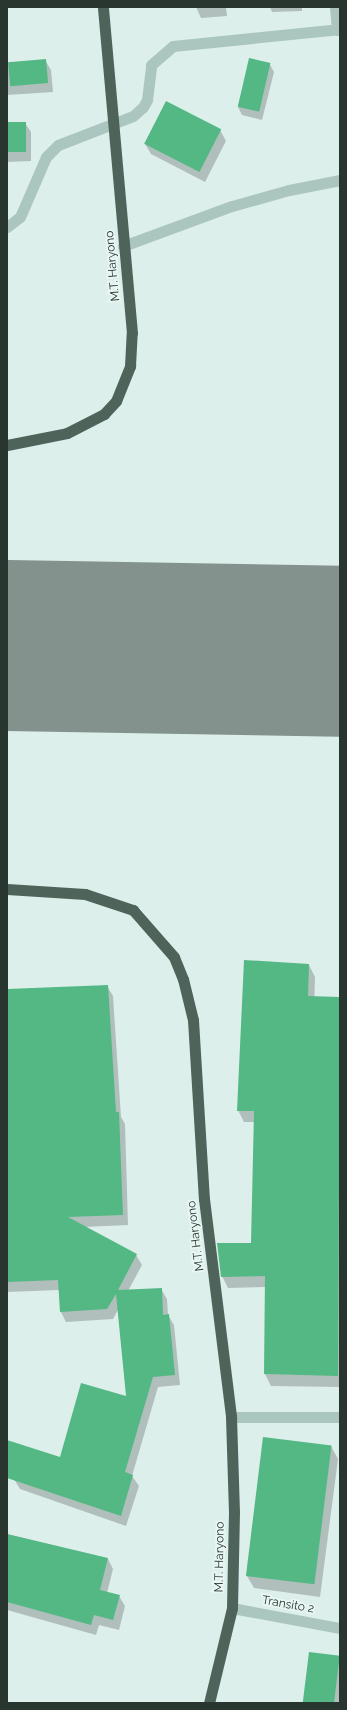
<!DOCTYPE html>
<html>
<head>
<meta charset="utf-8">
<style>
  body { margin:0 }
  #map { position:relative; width:347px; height:1710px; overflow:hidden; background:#ddefeb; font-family:Raleway,sans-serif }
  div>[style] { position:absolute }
  .shadow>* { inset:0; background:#0003 }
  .runway>* { height:171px; margin:-85.5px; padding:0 85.5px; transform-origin:85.5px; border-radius:85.5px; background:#83928d }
  .building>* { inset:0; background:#53b884; transform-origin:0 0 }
  .minor>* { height:11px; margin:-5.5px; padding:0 5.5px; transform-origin:5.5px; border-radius:5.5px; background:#abc6be }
  .trunk>* { height:11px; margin:-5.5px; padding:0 5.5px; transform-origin:5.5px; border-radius:5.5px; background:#4e645b }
  span { translate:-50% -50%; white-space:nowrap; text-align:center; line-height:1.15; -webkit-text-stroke:3.5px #e9f7f4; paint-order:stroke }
  .street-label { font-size:12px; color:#29352f }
  .frame { position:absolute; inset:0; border:8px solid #29352f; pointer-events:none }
</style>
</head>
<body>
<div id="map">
  <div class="shadow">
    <i style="clip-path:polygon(196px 7px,226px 7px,227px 16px,201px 18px)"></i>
    <i style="clip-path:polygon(270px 7px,302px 7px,302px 11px,272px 12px)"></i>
    <i style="clip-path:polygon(250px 59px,269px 63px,274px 72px,262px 120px,242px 115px,238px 107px)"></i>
    <i style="clip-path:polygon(45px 60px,51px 70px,53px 92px,7px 95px,7px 63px)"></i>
    <i style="clip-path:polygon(7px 123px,25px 123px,31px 132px,31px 161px,7px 162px)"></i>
    <i style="clip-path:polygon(220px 130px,226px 141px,205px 182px,151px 154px,145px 144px)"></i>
    <i style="clip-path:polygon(309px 965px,315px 977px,314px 1014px,340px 1046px,340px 1387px,271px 1386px,265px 1374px,266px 1287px,228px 1288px,222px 1276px,252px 1244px,255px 1122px,244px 1122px,238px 1110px)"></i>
    <i style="clip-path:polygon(107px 986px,113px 996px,121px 1117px,125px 1124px,128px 1225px,84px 1227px,136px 1255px,142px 1265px,128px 1291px,161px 1289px,167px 1299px,168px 1315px,174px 1325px,180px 1385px,158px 1387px,132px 1476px,139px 1486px,126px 1526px,20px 1489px,14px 1479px,60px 1458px,127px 1397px,118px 1310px,113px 1319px,66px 1322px,61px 1312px,59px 1290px,7px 1292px,7px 990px)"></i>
    <i style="clip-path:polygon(264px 1438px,331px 1446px,338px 1459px,320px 1597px,254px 1588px,247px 1576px)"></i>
    <i style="clip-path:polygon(7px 1534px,108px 1559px,113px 1569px,107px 1593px,119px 1596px,125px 1606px,119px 1630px,99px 1625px,96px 1635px,7px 1610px)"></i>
    <i style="clip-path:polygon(339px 1657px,339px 1703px,303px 1703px)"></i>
  </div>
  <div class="runway">
    <i style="left:7px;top:645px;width:333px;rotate:1deg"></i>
  </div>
  <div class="building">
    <i style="left:249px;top:58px;width:22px;height:50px;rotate:13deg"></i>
    <i style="left:46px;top:59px;width:24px;height:38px;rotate:85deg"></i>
    <i style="left:166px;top:101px;width:62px;height:48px;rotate:27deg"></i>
    <i style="left:7px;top:122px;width:19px;height:30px"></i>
    <i style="clip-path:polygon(244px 960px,309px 964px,308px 996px,340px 997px,338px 1376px,264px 1374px,265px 1276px,221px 1277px,217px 1243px,251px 1243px,254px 1111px,237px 1111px)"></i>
    <i style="clip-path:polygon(108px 985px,116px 1112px,119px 1112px,123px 1215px,68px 1217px,137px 1254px,118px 1290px,162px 1288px,163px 1315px,169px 1314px,175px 1375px,153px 1377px,125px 1472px,133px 1475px,121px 1516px,7px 1478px,7px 1440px,60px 1457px,81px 1383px,126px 1396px,116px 1294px,107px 1309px,60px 1312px,58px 1280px,7px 1282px,7px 989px)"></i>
    <i style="left:263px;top:1437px;width:69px;height:140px;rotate:7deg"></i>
    <i style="clip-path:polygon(7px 1534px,108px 1558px,100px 1590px,120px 1595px,113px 1620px,94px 1615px,91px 1625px,7px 1602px)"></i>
    <i style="left:309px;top:1652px;width:31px;height:51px;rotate:7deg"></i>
  </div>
  <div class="minor">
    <i style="left:335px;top:7px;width:23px;rotate:85deg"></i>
    <i style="left:7px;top:227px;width:16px;rotate:-38deg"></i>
    <i style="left:20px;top:217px;width:65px;rotate:-66.6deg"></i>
    <i style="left:46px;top:157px;width:17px;rotate:-45deg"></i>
    <i style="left:58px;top:145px;width:80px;rotate:-21.1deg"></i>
    <i style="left:133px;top:116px;width:13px;rotate:-42deg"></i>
    <i style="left:143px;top:107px;width:8px;rotate:-60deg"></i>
    <i style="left:147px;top:100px;width:35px;rotate:-83deg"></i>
    <i style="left:151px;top:65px;width:29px;rotate:-41deg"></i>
    <i style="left:173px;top:46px;width:168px;rotate:-5.8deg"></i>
    <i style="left:123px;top:246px;width:116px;rotate:-20.2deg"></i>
    <i style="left:232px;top:206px;width:59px;rotate:-15.7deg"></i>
    <i style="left:289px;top:190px;width:52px;rotate:-11.1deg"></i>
    <i style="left:231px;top:1417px;width:109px"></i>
    <i style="left:232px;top:1608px;width:110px;rotate:10.5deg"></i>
  </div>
  <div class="trunk">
    <i style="left:7px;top:445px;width:61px;rotate:-11.3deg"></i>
    <i style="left:67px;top:433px;width:42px;rotate:-27.2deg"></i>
    <i style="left:104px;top:414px;width:18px;rotate:-47deg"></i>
    <i style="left:116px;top:401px;width:38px;rotate:-68deg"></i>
    <i style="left:130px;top:366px;width:33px;rotate:-87deg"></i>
    <i style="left:132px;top:333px;width:327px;rotate:-95.1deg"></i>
    <i style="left:7px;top:889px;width:78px;rotate:3.7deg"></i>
    <i style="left:85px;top:894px;width:51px;rotate:18.4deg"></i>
    <i style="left:133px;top:910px;width:62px;rotate:48.9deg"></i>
    <i style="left:174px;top:957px;width:24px;rotate:68deg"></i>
    <i style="left:183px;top:979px;width:42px;rotate:76.3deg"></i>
    <i style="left:193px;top:1020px;width:179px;rotate:86.5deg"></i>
    <i style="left:204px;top:1199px;width:220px;rotate:82.9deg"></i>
    <i style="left:231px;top:1417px;width:95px;rotate:88.2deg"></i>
    <i style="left:234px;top:1512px;width:96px;rotate:91.2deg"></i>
    <i style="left:232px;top:1608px;width:98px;rotate:103.6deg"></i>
  </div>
  <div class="street-label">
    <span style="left:113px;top:266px;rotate:-95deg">M.T. Haryono</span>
    <span style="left:196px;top:1236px;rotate:-97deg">M.T. Haryono</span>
    <span style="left:220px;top:1557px;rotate:-89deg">M.T. Haryono</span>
    <span style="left:288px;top:1605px;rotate:10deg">Transito 2</span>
  </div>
  <div class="frame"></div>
</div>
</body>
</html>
